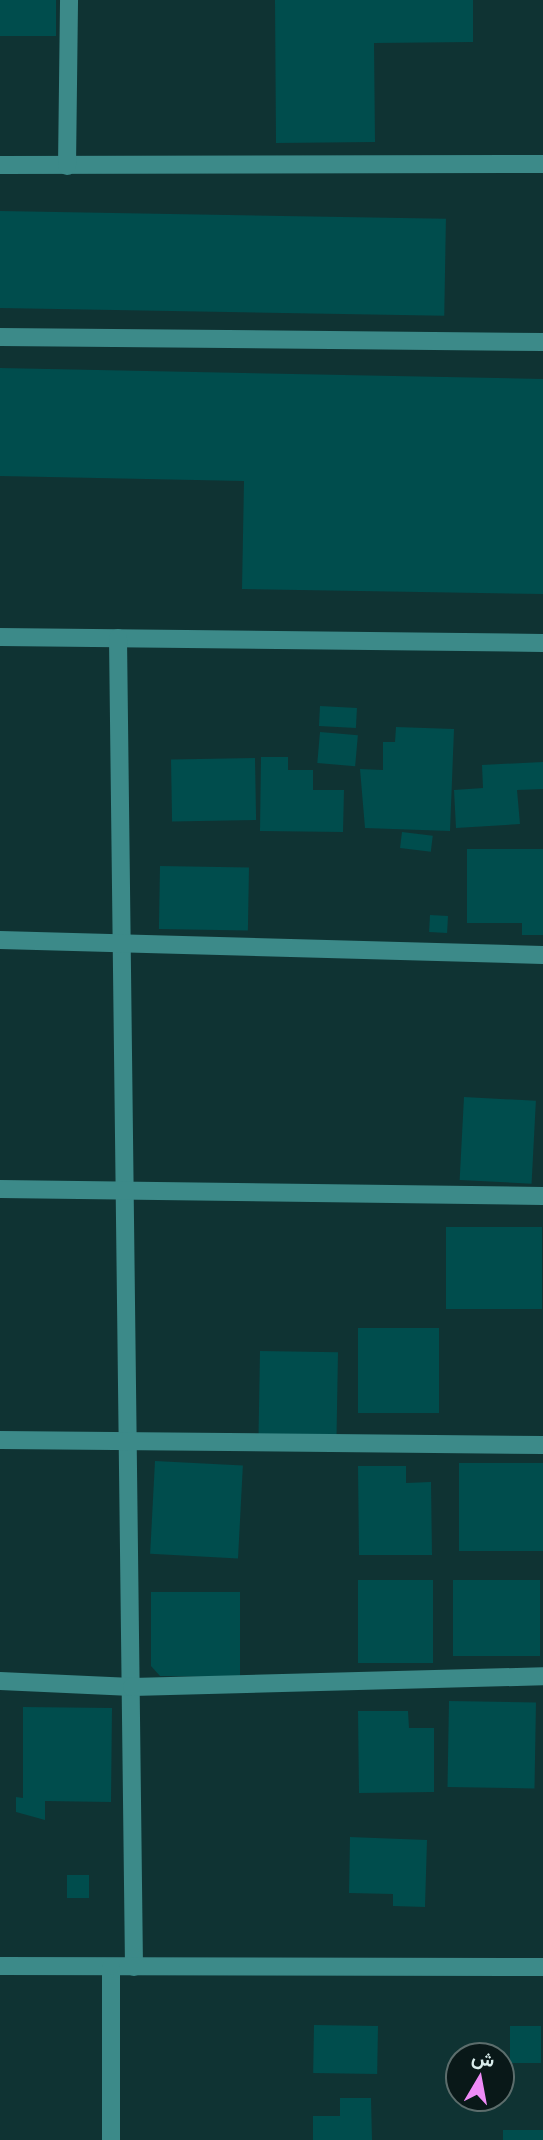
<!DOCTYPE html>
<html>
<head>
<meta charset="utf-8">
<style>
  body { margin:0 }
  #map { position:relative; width:543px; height:2140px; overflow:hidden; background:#0f3333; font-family:"Archivo Narrow",Vazirmatn,sans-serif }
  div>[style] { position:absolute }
  .building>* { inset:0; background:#004d4d; transform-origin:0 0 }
  .minor>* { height:18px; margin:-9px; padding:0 9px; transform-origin:9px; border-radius:9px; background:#3c8a89 }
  span { translate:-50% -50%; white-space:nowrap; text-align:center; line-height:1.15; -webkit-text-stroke:5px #091818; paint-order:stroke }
  .north { position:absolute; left:445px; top:2042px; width:70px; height:70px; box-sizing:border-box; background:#091818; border:2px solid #5c6d6c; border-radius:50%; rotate:10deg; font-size:19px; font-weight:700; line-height:28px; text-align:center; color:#d9eceb }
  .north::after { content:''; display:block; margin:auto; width:24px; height:32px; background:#ef8bf7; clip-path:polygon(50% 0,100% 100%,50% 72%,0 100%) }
</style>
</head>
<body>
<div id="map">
  <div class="building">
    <i style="left:0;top:0;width:56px;height:36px"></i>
    <i style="clip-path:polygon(275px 0,473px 0,473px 42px,374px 43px,375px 142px,276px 143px)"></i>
    <i style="left:0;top:211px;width:446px;height:97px;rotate:1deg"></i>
    <i style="clip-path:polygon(0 368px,543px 379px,543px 594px,242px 589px,244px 481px,0 476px)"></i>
    <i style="left:320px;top:706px;width:37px;height:20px;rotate:3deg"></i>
    <i style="clip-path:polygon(396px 727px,454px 729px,450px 831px,365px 828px,360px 769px,383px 770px,383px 742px,395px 742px)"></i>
    <i style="left:320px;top:732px;width:38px;height:31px;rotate:5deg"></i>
    <i style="clip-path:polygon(261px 757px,288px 757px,288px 770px,313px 770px,313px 790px,344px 790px,343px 832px,260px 831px)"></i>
    <i style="left:255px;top:758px;width:62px;height:84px;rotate:89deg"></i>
    <i style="clip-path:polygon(543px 762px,543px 789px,517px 790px,520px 824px,456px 828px,454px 790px,483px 788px,482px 765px)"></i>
    <i style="left:402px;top:832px;width:31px;height:16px;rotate:7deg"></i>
    <i style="clip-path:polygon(467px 849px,543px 849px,543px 935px,522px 935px,522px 923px,467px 923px)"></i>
    <i style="left:160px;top:866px;width:89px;height:63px;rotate:1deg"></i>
    <i style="left:430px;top:915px;width:18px;height:17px;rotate:3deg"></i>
    <i style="left:464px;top:1097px;width:72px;height:83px;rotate:3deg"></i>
    <i style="left:446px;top:1227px;width:96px;height:82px"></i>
    <i style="left:439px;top:1328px;width:85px;height:81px;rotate:90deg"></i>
    <i style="left:260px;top:1351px;width:78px;height:88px;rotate:1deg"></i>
    <i style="left:155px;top:1461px;width:88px;height:93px;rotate:3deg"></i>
    <i style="left:459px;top:1463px;width:84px;height:88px"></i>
    <i style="clip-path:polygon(358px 1466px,406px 1466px,406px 1483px,431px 1482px,432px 1555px,359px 1555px)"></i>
    <i style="left:358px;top:1580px;width:75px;height:83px"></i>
    <i style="left:453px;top:1580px;width:87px;height:76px"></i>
    <i style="clip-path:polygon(151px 1592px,240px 1592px,240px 1677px,160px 1676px,151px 1666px)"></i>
    <i style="left:449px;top:1701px;width:87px;height:86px;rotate:1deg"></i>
    <i style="clip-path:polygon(23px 1707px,112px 1708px,111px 1802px,45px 1801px,45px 1820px,16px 1812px,16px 1797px,23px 1798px)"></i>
    <i style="clip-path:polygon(358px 1711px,408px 1711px,409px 1728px,434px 1728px,434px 1792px,359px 1793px)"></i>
    <i style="clip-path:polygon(350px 1837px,427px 1840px,425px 1907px,393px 1906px,393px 1894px,349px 1893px)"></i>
    <i style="left:67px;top:1875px;width:22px;height:23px"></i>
    <i style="left:314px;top:2025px;width:64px;height:48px;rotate:1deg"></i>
    <i style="left:510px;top:2026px;width:31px;height:37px"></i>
    <i style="clip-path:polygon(340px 2098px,371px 2098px,372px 2140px,313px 2140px,313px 2116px,340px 2116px)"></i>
    <i style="left:503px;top:2130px;width:40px;height:10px"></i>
  </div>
  <div class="minor">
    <i style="left:0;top:165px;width:543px;rotate:-0.11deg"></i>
    <i style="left:67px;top:166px;width:166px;rotate:-89.3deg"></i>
    <i style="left:0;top:337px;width:543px;rotate:0.53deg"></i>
    <i style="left:0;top:637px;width:543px;rotate:0.63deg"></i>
    <i style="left:118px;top:638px;width:1329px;rotate:89.31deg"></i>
    <i style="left:0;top:940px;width:543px;rotate:1.58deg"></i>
    <i style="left:0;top:1189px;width:543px;rotate:0.74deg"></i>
    <i style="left:0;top:1440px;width:543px;rotate:0.53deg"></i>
    <i style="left:0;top:1681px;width:132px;rotate:2.6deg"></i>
    <i style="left:132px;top:1687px;width:411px;rotate:-1.5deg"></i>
    <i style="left:0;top:1966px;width:543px;rotate:0.11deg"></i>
    <i style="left:111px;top:1967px;width:173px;rotate:90deg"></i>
  </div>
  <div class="north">ش</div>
</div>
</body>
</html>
